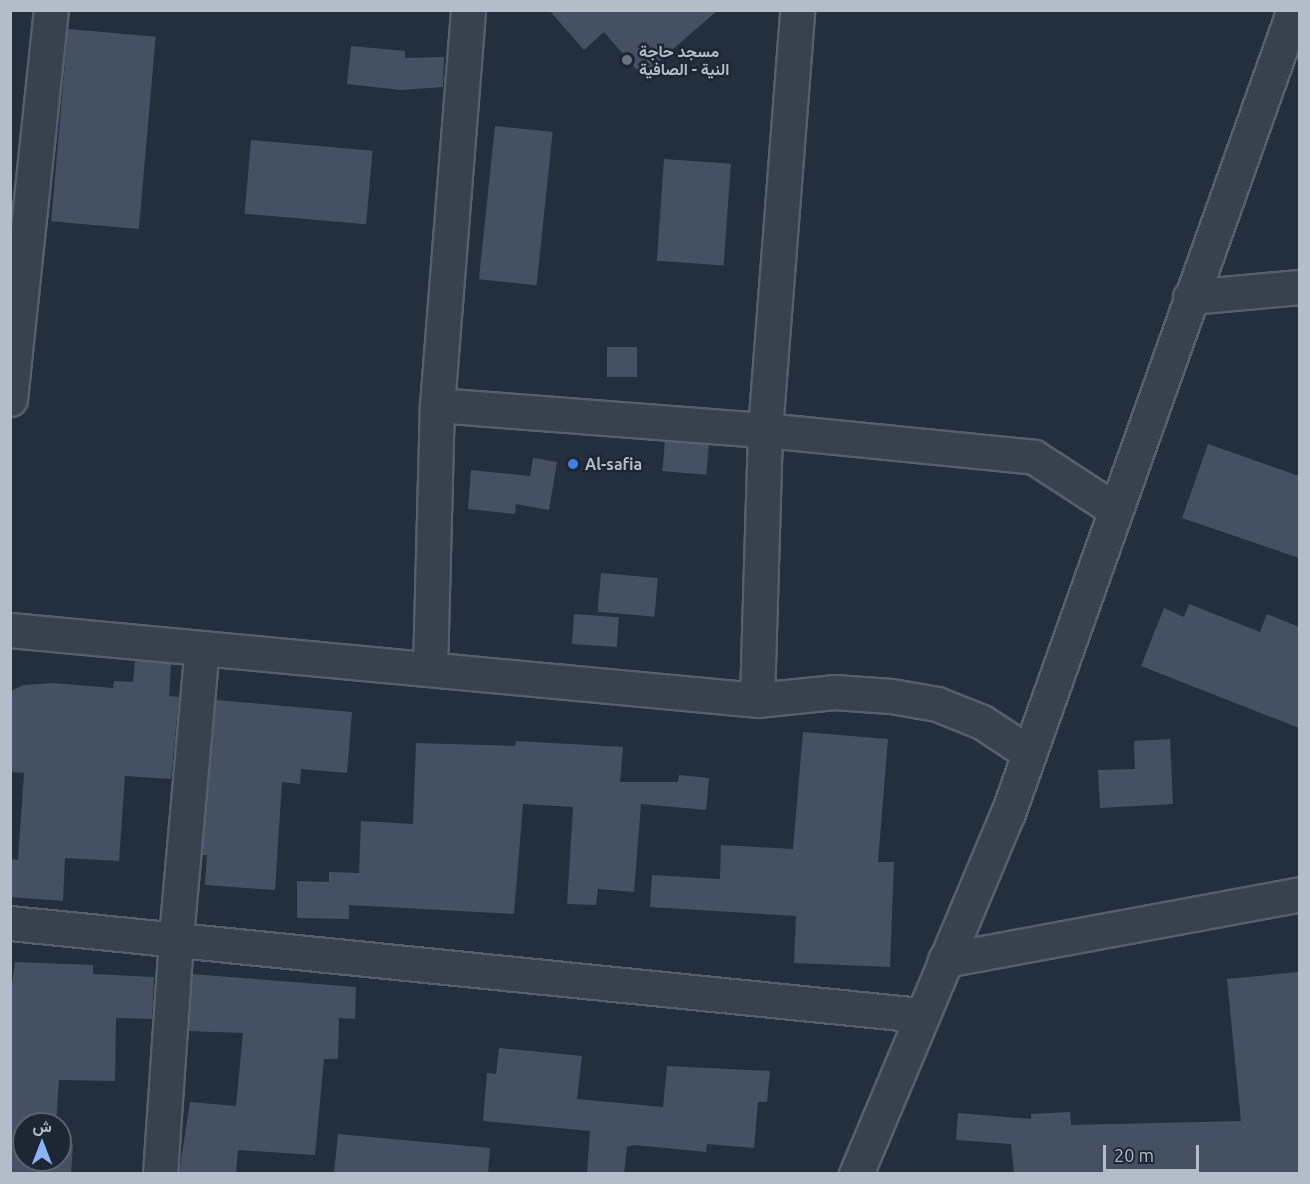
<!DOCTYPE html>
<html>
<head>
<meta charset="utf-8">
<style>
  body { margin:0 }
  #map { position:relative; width:1310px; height:1184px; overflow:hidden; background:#242f3e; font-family:Ubuntu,Vazirmatn,sans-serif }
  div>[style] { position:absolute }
  .building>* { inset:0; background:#455162; transform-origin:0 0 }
  .roads { filter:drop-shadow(2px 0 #565f6c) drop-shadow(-2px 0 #565f6c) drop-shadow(0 2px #565f6c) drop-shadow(0 -2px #565f6c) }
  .minor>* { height:33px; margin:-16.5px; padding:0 16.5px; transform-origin:16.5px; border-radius:16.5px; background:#38414e }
  .dots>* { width:16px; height:16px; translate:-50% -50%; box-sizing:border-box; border:3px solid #1d2633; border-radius:50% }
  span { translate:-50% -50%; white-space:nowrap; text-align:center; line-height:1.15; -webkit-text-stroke:5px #1d2633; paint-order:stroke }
  .poi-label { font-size:16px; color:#b4bcc9; font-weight:700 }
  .left { translate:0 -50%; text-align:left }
  .frame { position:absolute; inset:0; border:12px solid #b4bcc9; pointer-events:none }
  .north { position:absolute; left:12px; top:1112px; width:60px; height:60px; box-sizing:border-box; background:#1d2633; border:2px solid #59626f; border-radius:50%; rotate:0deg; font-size:16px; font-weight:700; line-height:24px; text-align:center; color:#b4bcc9 }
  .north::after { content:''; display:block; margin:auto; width:21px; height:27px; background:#8ab4f8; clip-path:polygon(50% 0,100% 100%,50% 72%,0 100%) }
  .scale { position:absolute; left:1103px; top:1145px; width:96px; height:27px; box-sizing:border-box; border:3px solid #b4bcc9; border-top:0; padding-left:8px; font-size:18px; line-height:21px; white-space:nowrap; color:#b4bcc9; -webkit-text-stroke:4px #1d2633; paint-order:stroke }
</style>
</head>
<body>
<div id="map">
  <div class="building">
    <i style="clip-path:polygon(549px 10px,718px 10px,642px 76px,604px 32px,584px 50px)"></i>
    <i style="left:68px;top:29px;width:88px;height:193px;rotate:5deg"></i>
    <i style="clip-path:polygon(351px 46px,405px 51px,405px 58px,444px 57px,443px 87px,401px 90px,347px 84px)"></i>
    <i style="left:495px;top:126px;width:58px;height:154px;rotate:6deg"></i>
    <i style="left:251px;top:140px;width:122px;height:74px;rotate:5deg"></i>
    <i style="left:664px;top:159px;width:67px;height:102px;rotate:4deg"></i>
    <i style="left:607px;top:347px;width:30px;height:30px"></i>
    <i style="left:665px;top:441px;width:44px;height:30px;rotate:5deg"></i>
    <i style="clip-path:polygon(1208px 444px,1299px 476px,1299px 558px,1182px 518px)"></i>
    <i style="clip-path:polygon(533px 458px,557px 462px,549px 510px,516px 504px,515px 514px,468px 509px,471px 470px,530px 476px)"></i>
    <i style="left:601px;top:573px;width:57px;height:39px;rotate:5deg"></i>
    <i style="clip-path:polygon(1189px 604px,1260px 632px,1267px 614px,1299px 627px,1299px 728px,1141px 666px,1164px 608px,1184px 617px)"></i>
    <i style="left:574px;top:614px;width:45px;height:30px;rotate:4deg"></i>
    <i style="clip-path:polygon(135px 661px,171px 664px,169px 696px,179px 697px,171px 779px,125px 776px,119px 861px,65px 858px,63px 901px,10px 897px,10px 859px,18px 860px,24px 773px,10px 772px,10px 691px,24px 685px,53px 683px,113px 688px,114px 681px,133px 682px)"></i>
    <i style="clip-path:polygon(216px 700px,352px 712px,347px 773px,301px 769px,300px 784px,282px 782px,275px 890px,205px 885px,207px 855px,202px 855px)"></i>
    <i style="clip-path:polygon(803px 732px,888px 739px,878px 862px,894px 862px,890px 967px,794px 963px,796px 916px,650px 907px,652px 875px,720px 879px,721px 845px,793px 849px)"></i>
    <i style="clip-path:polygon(1170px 739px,1173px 804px,1100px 808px,1098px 770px,1135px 769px,1134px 741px)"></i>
    <i style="clip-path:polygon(516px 741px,623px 747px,620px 782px,678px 782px,679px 775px,709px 778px,706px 810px,641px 804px,634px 892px,598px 889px,596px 905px,567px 904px,573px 807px,523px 804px,514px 914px,349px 905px,349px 919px,297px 918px,297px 881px,329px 882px,329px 872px,359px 873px,361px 821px,413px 824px,416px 743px,515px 746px)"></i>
    <i style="clip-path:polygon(15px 962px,93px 965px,93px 974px,154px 977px,152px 1019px,116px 1018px,115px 1081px,59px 1080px,56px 1124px,24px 1124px,24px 1160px,60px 1160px,60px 1143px,73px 1144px,71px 1173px,10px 1173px,10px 999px)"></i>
    <i style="clip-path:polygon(1299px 972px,1299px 1173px,1014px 1173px,1011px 1144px,956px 1140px,958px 1113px,1031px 1119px,1031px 1114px,1070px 1112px,1071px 1125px,1241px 1121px,1227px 979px)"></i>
    <i style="clip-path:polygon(192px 974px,356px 987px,355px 1019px,339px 1018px,338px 1059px,324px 1059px,315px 1155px,238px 1150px,236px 1173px,179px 1173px,190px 1102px,236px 1106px,243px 1033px,188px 1031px)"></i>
    <i style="clip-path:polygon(499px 1048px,582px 1056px,577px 1099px,663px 1107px,667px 1066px,770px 1071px,767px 1102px,758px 1102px,754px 1148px,707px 1144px,706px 1152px,634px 1145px,627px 1147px,624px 1173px,587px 1173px,590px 1131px,483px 1121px,487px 1073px,496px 1074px)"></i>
    <i style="clip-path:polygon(338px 1134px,490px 1148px,488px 1173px,334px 1173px)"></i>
  </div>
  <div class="roads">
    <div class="minor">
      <i style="left:1190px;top:297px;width:110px;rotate:-5.2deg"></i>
      <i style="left:10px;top:399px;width:391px;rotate:-84deg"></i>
      <i style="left:437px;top:405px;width:329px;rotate:4.4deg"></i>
      <i style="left:765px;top:430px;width:270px;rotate:5.7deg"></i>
      <i style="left:1034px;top:457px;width:95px;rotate:33deg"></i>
      <i style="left:10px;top:630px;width:750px;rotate:5.35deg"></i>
      <i style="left:757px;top:700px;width:77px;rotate:-5.9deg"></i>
      <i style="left:834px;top:692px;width:57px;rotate:4deg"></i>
      <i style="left:891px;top:696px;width:47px;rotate:9.9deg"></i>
      <i style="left:937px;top:704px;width:48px;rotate:21.8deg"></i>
      <i style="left:982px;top:722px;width:56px;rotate:33.4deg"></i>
      <i style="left:430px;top:669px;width:264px;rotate:-88.5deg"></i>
      <i style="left:437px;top:405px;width:396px;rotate:-85.5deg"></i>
      <i style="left:757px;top:700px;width:270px;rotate:-88.3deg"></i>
      <i style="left:765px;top:430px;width:421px;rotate:-85.6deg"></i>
      <i style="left:10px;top:923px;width:916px;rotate:5.77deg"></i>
      <i style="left:945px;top:960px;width:361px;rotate:-10.5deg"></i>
      <i style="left:160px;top:1174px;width:238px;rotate:-86.1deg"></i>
      <i style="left:176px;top:937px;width:290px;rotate:-84.9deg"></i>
      <i style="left:856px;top:1174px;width:392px;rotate:-67.2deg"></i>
      <i style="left:1008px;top:813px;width:852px;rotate:-70.4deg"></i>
    </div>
  </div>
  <div class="dots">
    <i style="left:627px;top:60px;background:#6b7280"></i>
    <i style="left:573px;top:464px;background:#3f7fe0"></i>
  </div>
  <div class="poi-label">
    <span class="left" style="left:639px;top:60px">مسجد حاجة<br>النية - الصافية</span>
    <span class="left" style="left:585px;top:464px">Al-safia</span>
  </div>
  <div class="frame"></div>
  <div class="north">ش</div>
  <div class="scale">20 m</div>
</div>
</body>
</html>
